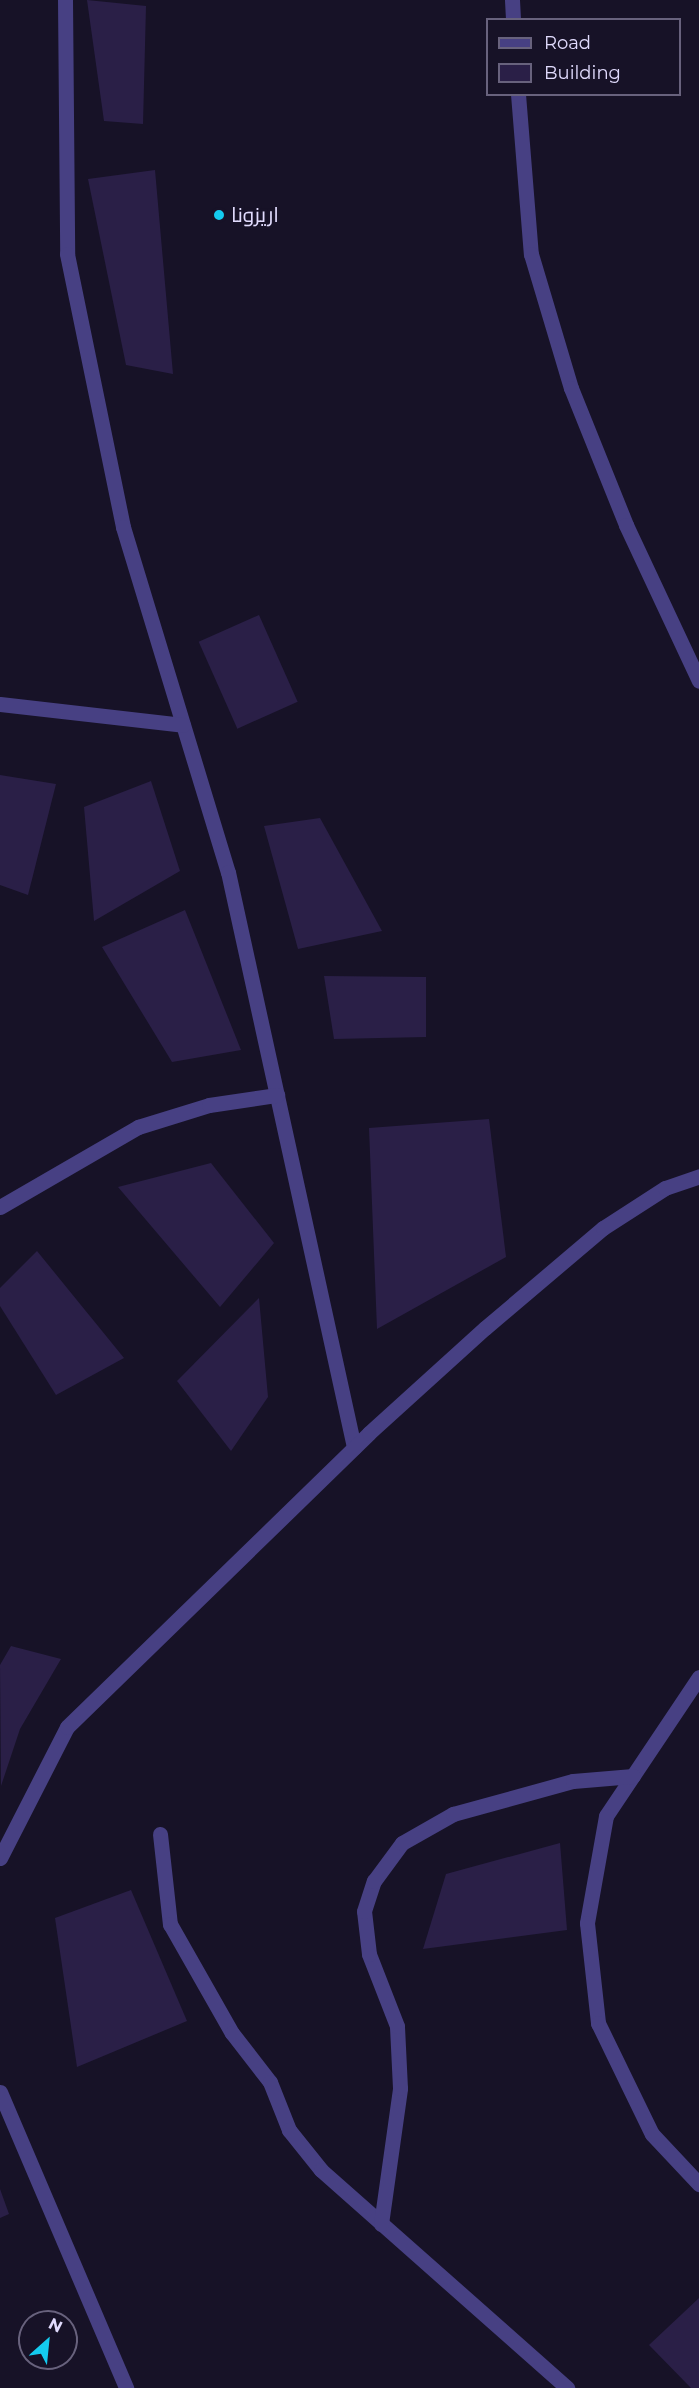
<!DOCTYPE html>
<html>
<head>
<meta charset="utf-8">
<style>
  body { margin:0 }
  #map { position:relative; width:699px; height:2388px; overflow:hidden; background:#171227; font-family:Montserrat,Cairo,sans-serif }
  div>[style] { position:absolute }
  .building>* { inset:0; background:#2a1f47; transform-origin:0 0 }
  .minor>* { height:15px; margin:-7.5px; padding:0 7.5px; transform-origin:7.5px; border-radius:7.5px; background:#474083 }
  .dots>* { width:16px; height:16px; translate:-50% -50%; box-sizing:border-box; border:3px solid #171227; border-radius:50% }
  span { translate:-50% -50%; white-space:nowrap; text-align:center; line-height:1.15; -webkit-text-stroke:6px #171227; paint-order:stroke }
  .poi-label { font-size:21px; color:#e1dbfd }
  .left { translate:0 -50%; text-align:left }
  .legend { position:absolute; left:486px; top:18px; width:195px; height:78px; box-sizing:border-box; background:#171227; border:2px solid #68627d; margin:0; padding:8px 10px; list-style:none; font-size:18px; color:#e1dbfd }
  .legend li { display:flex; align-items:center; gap:12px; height:30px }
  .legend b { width:30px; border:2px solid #68627d }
  .north { position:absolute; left:18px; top:2310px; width:60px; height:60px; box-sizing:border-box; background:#171227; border:2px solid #68627d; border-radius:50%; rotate:27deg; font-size:16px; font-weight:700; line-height:24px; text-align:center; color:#e1dbfd }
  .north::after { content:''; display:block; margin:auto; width:21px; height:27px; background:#14cbef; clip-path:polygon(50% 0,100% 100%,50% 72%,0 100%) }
</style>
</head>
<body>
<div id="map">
  <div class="building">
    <i style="clip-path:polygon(87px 0,146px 6px,143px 124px,104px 121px)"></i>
    <i style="clip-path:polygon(155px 170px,173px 374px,126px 365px,88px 179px)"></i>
    <i style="left:259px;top:615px;width:95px;height:66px;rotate:66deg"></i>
    <i style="clip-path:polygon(0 775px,56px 784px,28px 895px,0 885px)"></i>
    <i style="clip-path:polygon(151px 781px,180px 871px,94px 921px,84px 807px)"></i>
    <i style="clip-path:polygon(320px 818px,382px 931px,298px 949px,264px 826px)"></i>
    <i style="clip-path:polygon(185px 910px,241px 1050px,172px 1062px,102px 947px)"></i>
    <i style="clip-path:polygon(324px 976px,426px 977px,426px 1037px,334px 1039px)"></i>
    <i style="clip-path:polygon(489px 1119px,506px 1257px,377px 1329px,369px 1128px)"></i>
    <i style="clip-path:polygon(211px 1163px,274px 1243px,220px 1307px,118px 1187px)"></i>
    <i style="clip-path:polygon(37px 1251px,124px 1358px,56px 1395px,0 1306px,0 1288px)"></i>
    <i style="clip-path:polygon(259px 1298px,268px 1397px,231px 1451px,177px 1381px)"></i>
    <i style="clip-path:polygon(11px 1646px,61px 1659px,20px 1729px,1px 1786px,0 1665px)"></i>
    <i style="clip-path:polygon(560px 1843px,567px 1930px,423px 1949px,446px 1874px)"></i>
    <i style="clip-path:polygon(131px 1890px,187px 2021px,77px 2067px,55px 1918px)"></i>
    <i style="clip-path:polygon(0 2189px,9px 2214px,0 2218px)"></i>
    <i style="clip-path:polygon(699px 2298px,699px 2388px,691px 2388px,649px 2345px)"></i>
  </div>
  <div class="minor">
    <i style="left:65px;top:0;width:254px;rotate:89.5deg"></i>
    <i style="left:67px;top:254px;width:279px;rotate:78.4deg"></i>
    <i style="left:123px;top:527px;width:361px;rotate:73.1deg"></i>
    <i style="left:228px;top:872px;width:589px;rotate:77.64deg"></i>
    <i style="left:512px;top:0;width:20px;rotate:87deg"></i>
    <i style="left:518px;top:94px;width:161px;rotate:85.4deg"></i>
    <i style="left:531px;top:254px;width:140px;rotate:73.4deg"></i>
    <i style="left:571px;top:388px;width:148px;rotate:68.1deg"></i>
    <i style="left:626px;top:525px;width:172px;rotate:64.9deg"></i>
    <i style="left:0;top:704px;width:184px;rotate:6.5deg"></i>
    <i style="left:0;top:1207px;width:160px;rotate:-30.1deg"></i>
    <i style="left:138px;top:1127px;width:74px;rotate:-17.2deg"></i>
    <i style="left:209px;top:1105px;width:69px;rotate:-8.4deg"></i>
    <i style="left:699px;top:1677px;width:167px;rotate:123.8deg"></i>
    <i style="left:606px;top:1816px;width:109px;rotate:100.1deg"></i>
    <i style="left:587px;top:1923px;width:101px;rotate:83.7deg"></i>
    <i style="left:598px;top:2023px;width:123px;rotate:64.1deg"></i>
    <i style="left:652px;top:2134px;width:69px;rotate:46.8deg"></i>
    <i style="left:160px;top:1834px;width:91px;rotate:83.7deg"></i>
    <i style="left:170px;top:1924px;width:125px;rotate:60.4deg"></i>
    <i style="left:232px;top:2033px;width:62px;rotate:52.2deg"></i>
    <i style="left:270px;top:2082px;width:52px;rotate:68.4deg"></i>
    <i style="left:289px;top:2130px;width:51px;rotate:51.3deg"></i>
    <i style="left:321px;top:2170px;width:329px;rotate:41.5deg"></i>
    <i style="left:0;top:1858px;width:147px;rotate:-62.9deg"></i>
    <i style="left:67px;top:1727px;width:421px;rotate:-44.2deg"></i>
    <i style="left:369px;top:1433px;width:156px;rotate:-42.2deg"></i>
    <i style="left:485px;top:1328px;width:155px;rotate:-40.3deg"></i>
    <i style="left:603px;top:1228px;width:74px;rotate:-32.8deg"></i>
    <i style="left:665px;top:1188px;width:36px;rotate:-19deg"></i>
    <i style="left:0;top:2092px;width:322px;rotate:66.9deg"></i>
    <i style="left:381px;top:2224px;width:137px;rotate:-82deg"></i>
    <i style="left:400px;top:2088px;width:62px;rotate:-92.8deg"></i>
    <i style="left:397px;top:2026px;width:77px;rotate:-111.3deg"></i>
    <i style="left:369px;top:1954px;width:43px;rotate:-96.6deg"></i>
    <i style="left:364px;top:1911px;width:32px;rotate:-72deg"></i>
    <i style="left:374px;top:1881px;width:47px;rotate:-53.6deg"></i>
    <i style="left:402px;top:1843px;width:59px;rotate:-29.6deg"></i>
    <i style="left:453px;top:1814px;width:124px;rotate:-15.4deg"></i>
    <i style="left:573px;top:1781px;width:60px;rotate:-4.8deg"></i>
  </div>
  <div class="dots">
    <i style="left:219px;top:215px;background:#14cbef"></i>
  </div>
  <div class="poi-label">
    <span class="left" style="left:231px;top:215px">اريزونا</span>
  </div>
  <ul class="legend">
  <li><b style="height:8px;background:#474083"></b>Road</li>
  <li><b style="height:16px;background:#2a1f47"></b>Building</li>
  </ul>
  <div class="north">N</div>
</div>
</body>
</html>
